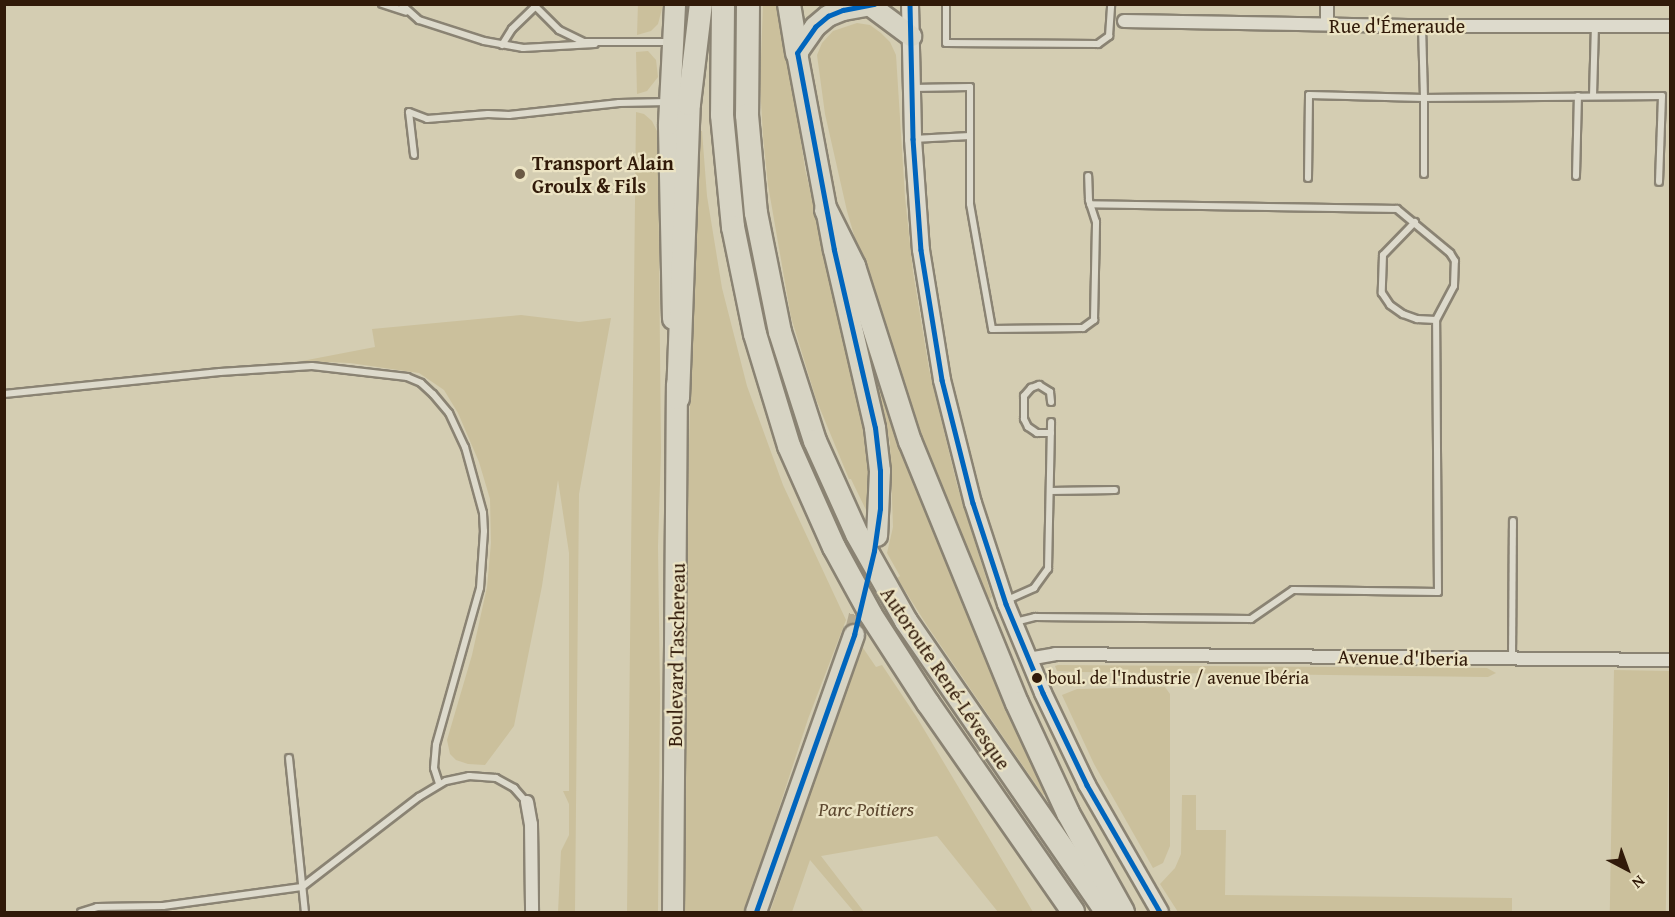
<!DOCTYPE html>
<html>
<head>
<meta charset="utf-8">
<style>
  body { margin:0 }
  #map { position:relative; width:1675px; height:917px; overflow:hidden; background:#d4cdb2; font-family:"Gentium Book Plus",serif }
  div>[style] { position:absolute }
  .green>* { inset:0; background:#cbc09c; transform-origin:0 0 }
  .primary-tunnel>* { height:20px; margin-top:-10px; transform-origin:0; background:repeating-linear-gradient(90deg,#b3a990 0 20px,transparent 0 30px) }
  .roads { filter:drop-shadow(2px 0 #8a8373) drop-shadow(-2px 0 #8a8373) drop-shadow(0 2px #8a8373) drop-shadow(0 -2px #8a8373) }
  .service>* { height:6px; margin:-3px; padding:0 3px; transform-origin:3px; border-radius:3px; background:#dddacc }
  .minor>* { height:12px; margin:-6px; padding:0 6px; transform-origin:6px; border-radius:6px; background:#dddacc }
  .tertiary>* { height:16px; margin:-8px; padding:0 8px; transform-origin:8px; border-radius:8px; background:#dddacc }
  .primary>* { height:20px; margin:-10px; padding:0 10px; transform-origin:10px; border-radius:10px; background:#d7d4c4 }
  .motorway>* { height:22px; margin:-11px; padding:0 11px; transform-origin:11px; border-radius:11px; background:#d7d4c4 }
  .bus-1>* { height:4.5px; margin:-2.25px; padding:0 2.25px; transform-origin:2.25px; border-radius:2.25px; background:#0065bd }
  .dots>* { width:16px; height:16px; translate:-50% -50%; box-sizing:border-box; border:3px solid #ece4c4; border-radius:50% }
  span { translate:-50% -50%; white-space:nowrap; text-align:center; line-height:1.15; -webkit-text-stroke:4.5px #ece4c4; paint-order:stroke }
  .bus-label { font-size:18px; color:#311a09 }
  .left { translate:0 -50%; text-align:left }
  .street-label { font-size:20px; color:#311a09 }
  .poi-label { font-size:20px; color:#311a09; font-weight:700 }
  .park-label { font-size:20px; color:#5d4830; font-style:italic }
  .frame { position:absolute; inset:0; border:6px solid #311a09; pointer-events:none }
  .north { position:absolute; left:1597px; top:839px; width:60px; height:60px; -webkit-text-stroke:4px #ece4c4; paint-order:stroke; rotate:139deg; font-size:16px; font-weight:700; line-height:24px; text-align:center; color:#311a09 }
  .north::after { content:''; display:block; margin:auto; width:21px; height:27px; background:#311a09; clip-path:polygon(50% 0,100% 100%,50% 72%,0 100%) }
</style>
</head>
<body>
<div id="map">
  <div class="green">
    <i style="clip-path:polygon(638px 4px,663px 5px,658px 24px,651px 31px,637px 35px)"></i>
    <i style="clip-path:polygon(763px 5px,782px 5px,805px 169px,866px 425px,869px 472px,867px 512px,851px 479px,849px 479px,816px 399px,791px 317px,768px 185px,763px 136px,760px 85px)"></i>
    <i style="clip-path:polygon(857px 23px,870px 25px,881px 33px,890px 42px,896px 55px,905px 197px,913px 272px,929px 369px,957px 485px,992px 597px,988px 601px,912px 414px,875px 307px,847px 211px,825px 114px,817px 55px,822px 43px,833px 31px)"></i>
    <i style="clip-path:polygon(648px 51px,656px 60px,658px 77px,647px 91px,637px 94px,636px 52px)"></i>
    <i style="clip-path:polygon(636px 112px,644px 114px,652px 121px,657px 131px,658px 147px,661px 452px,658px 546px,660px 694px,658px 912px,627px 912px)"></i>
    <i style="clip-path:polygon(697px 131px,702px 131px,707px 196px,722px 288px,747px 386px,783px 485px,846px 620px,808px 719px,745px 912px,683px 912px,686px 564px)"></i>
    <i style="clip-path:polygon(521px 315px,579px 322px,611px 318px,579px 494px,575px 912px,558px 912px,561px 851px,569px 835px,569px 804px,563px 791px,569px 791px,569px 553px,558px 480px,542px 586px,514px 726px,485px 765px,468px 764px,456px 760px,450px 754px,447px 740px,472px 655px,487px 587px,491px 543px,490px 499px,479px 462px,458px 413px,444px 390px,419px 373px,350px 363px,302px 361px,375px 347px,372px 329px)"></i>
    <i style="clip-path:polygon(869px 340px,1047px 792px,1043px 795px,928px 627px,897px 578px,900px 576px,887px 553px,893px 527px,890px 442px,864px 341px)"></i>
    <i style="clip-path:polygon(861px 645px,876px 667px,882px 665px,916px 716px,1033px 912px,998px 912px,937px 836px,821px 856px,864px 912px,854px 912px,810px 860px,792px 912px,770px 912px)"></i>
    <i style="clip-path:polygon(1058px 665px,1487px 668px,1496px 673px,1488px 677px,1080px 672px,1057px 671px,1055px 666px)"></i>
    <i style="left:1614px;top:670px;width:56px;height:242px;rotate:1deg"></i>
    <i style="clip-path:polygon(1165px 687px,1170px 694px,1170px 846px,1163px 863px,1153px 868px,1094px 764px,1062px 695px,1077px 689px)"></i>
    <i style="clip-path:polygon(1182px 795px,1196px 795px,1196px 830px,1226px 830px,1225px 895px,1512px 898px,1512px 912px,1178px 912px,1160px 884px,1175px 868px,1181px 854px)"></i>
  </div>
  <div class="primary-tunnel">
    <i style="left:854px;top:635px;width:84px;rotate:-76.3deg"></i>
  </div>
  <div class="roads">
    <div class="service">
      <i style="left:382px;top:4px;width:25px;rotate:18deg"></i>
      <i style="left:401px;top:4px;width:24px;rotate:42deg"></i>
      <i style="left:419px;top:20px;width:68px;rotate:17.9deg"></i>
      <i style="left:484px;top:41px;width:40px;rotate:10deg"></i>
      <i style="left:523px;top:48px;width:72px;rotate:-3.2deg"></i>
      <i style="left:533px;top:4px;width:37px;rotate:45deg"></i>
      <i style="left:559px;top:30px;width:28px;rotate:26deg"></i>
      <i style="left:584px;top:42px;width:85px"></i>
      <i style="left:946px;top:4px;width:39px;rotate:90deg"></i>
      <i style="left:946px;top:43px;width:152px;rotate:0.4deg"></i>
      <i style="left:1098px;top:44px;width:14px;rotate:-36deg"></i>
      <i style="left:1109px;top:36px;width:32px;rotate:-86deg"></i>
      <i style="left:1422px;top:26px;width:72px;rotate:88.4deg"></i>
      <i style="left:1424px;top:98px;width:238px;rotate:-0.5deg"></i>
      <i style="left:1662px;top:96px;width:86px;rotate:92deg"></i>
      <i style="left:502px;top:45px;width:19px;rotate:-58deg"></i>
      <i style="left:512px;top:29px;width:32px;rotate:-44deg"></i>
      <i style="left:912px;top:88px;width:58px;rotate:-1deg"></i>
      <i style="left:970px;top:87px;width:117px;rotate:90deg"></i>
      <i style="left:970px;top:204px;width:127px;rotate:80deg"></i>
      <i style="left:992px;top:329px;width:91px;rotate:-0.6deg"></i>
      <i style="left:1083px;top:328px;width:14px;rotate:-36deg"></i>
      <i style="left:1094px;top:320px;width:98px;rotate:-88.8deg"></i>
      <i style="left:1096px;top:222px;width:23px;rotate:-108deg"></i>
      <i style="left:1089px;top:200px;width:24px;rotate:-92deg"></i>
      <i style="left:1593px;top:96px;width:70px;rotate:-88.4deg"></i>
      <i style="left:913px;top:139px;width:57px;rotate:-3deg"></i>
      <i style="left:414px;top:155px;width:43px;rotate:-96.6deg"></i>
      <i style="left:409px;top:112px;width:19px;rotate:21deg"></i>
      <i style="left:427px;top:119px;width:61px;rotate:-4.7deg"></i>
      <i style="left:488px;top:114px;width:21px;rotate:3deg"></i>
      <i style="left:509px;top:115px;width:111px;rotate:-6.2deg"></i>
      <i style="left:619px;top:103px;width:49px;rotate:-1.2deg"></i>
      <i style="left:1576px;top:176px;width:80px;rotate:-88.6deg"></i>
      <i style="left:1308px;top:178px;width:83px;rotate:-89.3deg"></i>
      <i style="left:1309px;top:95px;width:115px;rotate:1.5deg"></i>
      <i style="left:1424px;top:98px;width:76px;rotate:90deg"></i>
      <i style="left:1415px;top:222px;width:46px;rotate:134.1deg"></i>
      <i style="left:1383px;top:255px;width:38px;rotate:92deg"></i>
      <i style="left:1382px;top:293px;width:14px;rotate:56deg"></i>
      <i style="left:1390px;top:305px;width:16px;rotate:35deg"></i>
      <i style="left:1403px;top:314px;width:15px;rotate:20deg"></i>
      <i style="left:1417px;top:319px;width:19px;rotate:3deg"></i>
      <i style="left:4px;top:394px;width:217px;rotate:-5.8deg"></i>
      <i style="left:220px;top:372px;width:92px;rotate:-3.7deg"></i>
      <i style="left:312px;top:366px;width:96px;rotate:6.6deg"></i>
      <i style="left:407px;top:377px;width:15px;rotate:23deg"></i>
      <i style="left:421px;top:383px;width:16px;rotate:43deg"></i>
      <i style="left:433px;top:394px;width:25px;rotate:50deg"></i>
      <i style="left:449px;top:413px;width:38px;rotate:65deg"></i>
      <i style="left:465px;top:447px;width:68px;rotate:74.7deg"></i>
      <i style="left:483px;top:513px;width:18px;rotate:87deg"></i>
      <i style="left:484px;top:531px;width:57px;rotate:94deg"></i>
      <i style="left:480px;top:588px;width:163px;rotate:105.7deg"></i>
      <i style="left:436px;top:745px;width:23px;rotate:95deg"></i>
      <i style="left:434px;top:768px;width:16px;rotate:72deg"></i>
      <i style="left:1051px;top:433px;width:14px;rotate:180deg"></i>
      <i style="left:1037px;top:433px;width:11px;rotate:-146deg"></i>
      <i style="left:1028px;top:427px;width:9px;rotate:-117deg"></i>
      <i style="left:1024px;top:419px;width:23px;rotate:-90deg"></i>
      <i style="left:1024px;top:396px;width:11px;rotate:-49deg"></i>
      <i style="left:1031px;top:388px;width:9px;rotate:-21deg"></i>
      <i style="left:1039px;top:385px;width:13px;rotate:32deg"></i>
      <i style="left:1050px;top:392px;width:10px;rotate:84deg"></i>
      <i style="left:1050px;top:491px;width:65px;rotate:-0.9deg"></i>
      <i style="left:1005px;top:601px;width:32px;rotate:-24deg"></i>
      <i style="left:1034px;top:588px;width:24px;rotate:-54deg"></i>
      <i style="left:1048px;top:569px;width:147px;rotate:-88.8deg"></i>
      <i style="left:1015px;top:622px;width:21px;rotate:-14deg"></i>
      <i style="left:1035px;top:617px;width:216px;rotate:0.5deg"></i>
      <i style="left:1251px;top:619px;width:51px;rotate:-34.6deg"></i>
      <i style="left:1293px;top:590px;width:145px;rotate:0.8deg"></i>
      <i style="left:1438px;top:592px;width:272px;rotate:-90.4deg"></i>
      <i style="left:1436px;top:320px;width:38px;rotate:-62deg"></i>
      <i style="left:1454px;top:286px;width:25px;rotate:-88deg"></i>
      <i style="left:1455px;top:261px;width:9px;rotate:-122deg"></i>
      <i style="left:1450px;top:253px;width:69px;rotate:-140.3deg"></i>
      <i style="left:1397px;top:209px;width:307px;rotate:-179.1deg"></i>
      <i style="left:1512px;top:658px;width:137px;rotate:-89.6deg"></i>
      <i style="left:289px;top:758px;width:155px;rotate:84.1deg"></i>
      <i style="left:81px;top:912px;width:17px;rotate:-17deg"></i>
      <i style="left:97px;top:907px;width:66px;rotate:-0.9deg"></i>
      <i style="left:163px;top:906px;width:140px;rotate:-7.8deg"></i>
      <i style="left:302px;top:887px;width:148px;rotate:-37.6deg"></i>
      <i style="left:419px;top:797px;width:31px;rotate:-31deg"></i>
      <i style="left:446px;top:781px;width:24px;rotate:-12deg"></i>
      <i style="left:469px;top:776px;width:27px;rotate:4deg"></i>
      <i style="left:496px;top:778px;width:21px;rotate:29deg"></i>
      <i style="left:514px;top:788px;width:18px;rotate:49deg"></i>
    </div>
    <div class="minor">
      <i style="left:1124px;top:21px;width:298px;rotate:1deg"></i>
      <i style="left:1422px;top:26px;width:248px"></i>
      <i style="left:1327px;top:24px;width:20px;rotate:-90deg"></i>
      <i style="left:1028px;top:659px;width:27px;rotate:-10deg"></i>
      <i style="left:1055px;top:654px;width:615px;rotate:0.56deg"></i>
      <i style="left:527px;top:802px;width:22px;rotate:80deg"></i>
      <i style="left:531px;top:824px;width:88px;rotate:89.3deg"></i>
    </div>
    <div class="tertiary">
      <i style="left:910px;top:4px;width:135px;rotate:88.7deg"></i>
      <i style="left:913px;top:139px;width:111px;rotate:85.9deg"></i>
      <i style="left:921px;top:250px;width:132px;rotate:80.8deg"></i>
      <i style="left:942px;top:380px;width:127px;rotate:75.9deg"></i>
      <i style="left:973px;top:503px;width:106px;rotate:71.9deg"></i>
      <i style="left:1006px;top:604px;width:96px;rotate:67.4deg"></i>
      <i style="left:1043px;top:693px;width:102px;rotate:64.4deg"></i>
      <i style="left:1087px;top:785px;width:146px;rotate:60.1deg"></i>
    </div>
    <div class="primary">
      <i style="left:877px;top:4px;width:35px;rotate:170deg"></i>
      <i style="left:843px;top:10px;width:16px;rotate:158deg"></i>
      <i style="left:828px;top:16px;width:17px;rotate:140deg"></i>
      <i style="left:815px;top:27px;width:32px;rotate:125deg"></i>
      <i style="left:797px;top:53px;width:200px;rotate:79.4deg"></i>
      <i style="left:834px;top:250px;width:183px;rotate:77deg"></i>
      <i style="left:875px;top:428px;width:43px;rotate:83.4deg"></i>
      <i style="left:880px;top:471px;width:65px;rotate:92.6deg"></i>
      <i style="left:872px;top:7px;width:49px;rotate:36.6deg"></i>
      <i style="left:673px;top:319px;width:195px;rotate:-91.2deg"></i>
      <i style="left:669px;top:124px;width:120px;rotate:-87.1deg"></i>
      <i style="left:673px;top:912px;width:528px;rotate:-89.57deg"></i>
      <i style="left:756px;top:912px;width:294px;rotate:-70.5deg"></i>
    </div>
    <div class="motorway">
      <i style="left:723px;top:4px;width:111px;rotate:90.5deg"></i>
      <i style="left:722px;top:115px;width:113px;rotate:84.4deg"></i>
      <i style="left:733px;top:227px;width:109px;rotate:78.4deg"></i>
      <i style="left:755px;top:334px;width:117px;rotate:73.1deg"></i>
      <i style="left:789px;top:446px;width:111px;rotate:66deg"></i>
      <i style="left:834px;top:547px;width:77px;rotate:61.4deg"></i>
      <i style="left:871px;top:615px;width:105px;rotate:57.1deg"></i>
      <i style="left:928px;top:703px;width:254px;rotate:55.2deg"></i>
      <i style="left:748px;top:4px;width:111px;rotate:90.5deg"></i>
      <i style="left:747px;top:115px;width:98px;rotate:84.8deg"></i>
      <i style="left:756px;top:213px;width:121px;rotate:78.6deg"></i>
      <i style="left:780px;top:332px;width:114px;rotate:72.2deg"></i>
      <i style="left:815px;top:441px;width:102px;rotate:65.7deg"></i>
      <i style="left:857px;top:534px;width:100px;rotate:60.6deg"></i>
      <i style="left:906px;top:621px;width:354px;rotate:55.4deg"></i>
      <i style="left:789px;top:4px;width:50px;rotate:80.7deg"></i>
      <i style="left:826px;top:210px;width:63px;rotate:63.4deg"></i>
      <i style="left:854px;top:266px;width:184px;rotate:72.3deg"></i>
      <i style="left:910px;top:441px;width:283px;rotate:67.8deg"></i>
      <i style="left:1017px;top:703px;width:121px;rotate:65.1deg"></i>
      <i style="left:1068px;top:813px;width:113px;rotate:60.9deg"></i>
      <i style="left:678px;top:398px;width:294px;rotate:-87.9deg"></i>
      <i style="left:689px;top:104px;width:101px;rotate:-83.2deg"></i>
    </div>
  </div>
  <div class="bus-1">
    <i style="left:910px;top:4px;width:135px;rotate:88.7deg"></i>
    <i style="left:913px;top:139px;width:111px;rotate:85.9deg"></i>
    <i style="left:921px;top:250px;width:132px;rotate:80.8deg"></i>
    <i style="left:942px;top:380px;width:127px;rotate:75.9deg"></i>
    <i style="left:973px;top:503px;width:106px;rotate:71.9deg"></i>
    <i style="left:1006px;top:604px;width:96px;rotate:67.4deg"></i>
    <i style="left:1043px;top:693px;width:102px;rotate:64.4deg"></i>
    <i style="left:1087px;top:785px;width:146px;rotate:60.1deg"></i>
    <i style="left:756px;top:912px;width:294px;rotate:-70.5deg"></i>
    <i style="left:854px;top:635px;width:86px;rotate:-76.6deg"></i>
    <i style="left:874px;top:551px;width:42px;rotate:-81.9deg"></i>
    <i style="left:880px;top:509px;width:38px;rotate:-90deg"></i>
    <i style="left:880px;top:471px;width:43px;rotate:-96.6deg"></i>
    <i style="left:875px;top:428px;width:183px;rotate:-103deg"></i>
    <i style="left:834px;top:250px;width:200px;rotate:-100.6deg"></i>
    <i style="left:797px;top:53px;width:32px;rotate:-55deg"></i>
    <i style="left:815px;top:27px;width:17px;rotate:-40deg"></i>
    <i style="left:828px;top:16px;width:16px;rotate:-22deg"></i>
    <i style="left:843px;top:10px;width:32px;rotate:-11deg"></i>
  </div>
  <div class="dots">
    <i style="left:520px;top:174px;background:#6a5944"></i>
    <i style="left:1037px;top:678px;background:#311a09"></i>
  </div>
  <div class="bus-label">
    <span class="left" style="left:1048px;top:678px">boul. de l'Industrie / avenue Ibéria</span>
  </div>
  <div class="street-label">
    <span style="left:1397px;top:25px">Rue d'Émeraude</span>
    <span style="left:676px;top:655px;rotate:-89deg">Boulevard Taschereau</span>
    <span style="left:1403px;top:657px;rotate:1deg">Avenue d'Iberia</span>
    <span style="left:946px;top:678px;rotate:56deg">Autoroute René-Lévesque</span>
  </div>
  <div class="poi-label">
    <span class="left" style="left:532px;top:174px">Transport Alain<br>Groulx &amp; Fils</span>
  </div>
  <div class="park-label">
    <span style="left:866px;top:808px">Parc Poitiers</span>
  </div>
  <div class="frame"></div>
  <div class="north">N</div>
</div>
</body>
</html>
